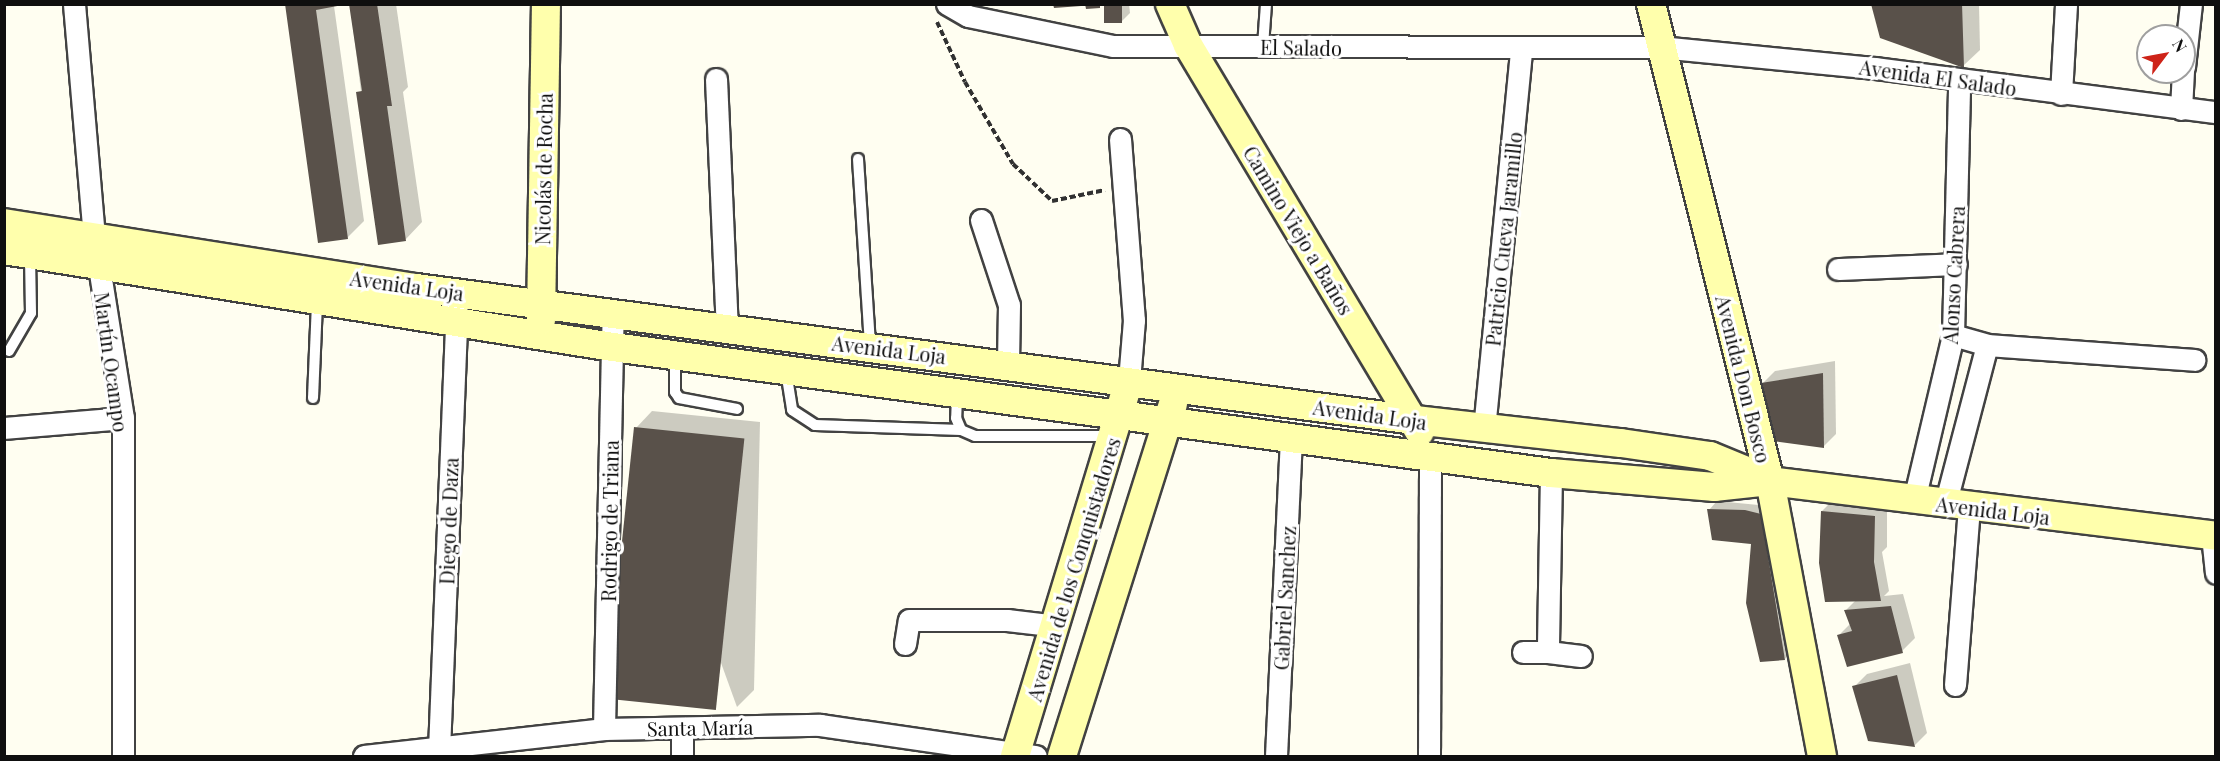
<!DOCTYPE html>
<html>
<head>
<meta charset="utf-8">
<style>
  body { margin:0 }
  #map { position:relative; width:2220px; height:761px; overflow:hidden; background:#fffef1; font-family:"Playfair Display",serif }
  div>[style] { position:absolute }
  .shadow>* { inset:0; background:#0003 }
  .building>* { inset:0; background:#59514a; transform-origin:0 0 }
  .path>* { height:4px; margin-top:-2px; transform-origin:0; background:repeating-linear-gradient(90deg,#313131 0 6px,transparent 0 9px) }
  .roads { filter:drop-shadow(2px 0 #424242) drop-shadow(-2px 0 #424242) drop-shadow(0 2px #424242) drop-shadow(0 -2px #424242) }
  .lane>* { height:10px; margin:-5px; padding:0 5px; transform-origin:5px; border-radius:5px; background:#fff }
  .street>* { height:21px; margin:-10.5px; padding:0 10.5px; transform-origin:10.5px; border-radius:10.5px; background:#fff }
  .secondary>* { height:28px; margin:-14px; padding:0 14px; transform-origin:14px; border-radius:14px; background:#ffffac }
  span { translate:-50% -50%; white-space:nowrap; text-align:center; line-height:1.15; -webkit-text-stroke:6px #fff; paint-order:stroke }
  .street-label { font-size:20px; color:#0f0f0f }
  .frame { position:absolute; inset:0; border:6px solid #0f0f0f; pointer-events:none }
  .north { position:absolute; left:2136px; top:24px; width:60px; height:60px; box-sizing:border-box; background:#fff; border:2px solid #9f9f9f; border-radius:50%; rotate:58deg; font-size:16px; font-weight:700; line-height:24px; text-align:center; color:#0f0f0f }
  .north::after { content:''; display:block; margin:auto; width:21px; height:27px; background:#ce2318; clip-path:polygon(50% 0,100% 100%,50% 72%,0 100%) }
</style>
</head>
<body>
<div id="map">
  <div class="shadow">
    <i style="clip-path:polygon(286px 4px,345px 4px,334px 6px,364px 221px,347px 238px)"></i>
    <i style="clip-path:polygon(350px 4px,396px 4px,408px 87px,403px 92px,422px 222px,406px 239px,380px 243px)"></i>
    <i style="clip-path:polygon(1105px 4px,1129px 4px,1130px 13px,1122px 21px)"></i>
    <i style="clip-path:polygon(1873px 4px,1979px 4px,1980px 50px,1963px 66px)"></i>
    <i style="clip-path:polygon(1835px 361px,1836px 434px,1823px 447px,1762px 384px,1775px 371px)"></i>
    <i style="clip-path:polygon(652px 411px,760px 422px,754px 690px,737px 707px,636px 428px)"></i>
    <i style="clip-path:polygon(1835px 498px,1887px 503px,1887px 547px,1882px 552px,1889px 591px,1884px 596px,1903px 594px,1915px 638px,1902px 651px,1839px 635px,1851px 623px,1846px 610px,1856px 600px,1822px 511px)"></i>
    <i style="clip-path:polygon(1717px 501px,1769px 506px,1793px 650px,1785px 659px,1752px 543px,1709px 510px)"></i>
    <i style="clip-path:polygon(1910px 663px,1927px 733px,1914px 746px,1854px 687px,1867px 674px)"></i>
  </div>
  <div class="building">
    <i style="clip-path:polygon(285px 4px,348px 4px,316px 10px,348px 239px,318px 243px)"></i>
    <i style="clip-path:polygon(349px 4px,377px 4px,392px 106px,387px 106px,406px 241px,378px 245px,356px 92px,362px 91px)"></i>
    <i style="clip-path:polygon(1053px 4px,1081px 4px,1081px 6px,1054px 8px)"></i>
    <i style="clip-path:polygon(1085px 4px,1100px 4px,1100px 8px,1086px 9px)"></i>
    <i style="left:1104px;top:4px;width:18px;height:19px"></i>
    <i style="clip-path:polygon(1871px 4px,1962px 4px,1964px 68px,1880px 38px)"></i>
    <i style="clip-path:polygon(1823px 373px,1824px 448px,1773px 441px,1761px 383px)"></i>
    <i style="left:634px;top:427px;width:111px;height:273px;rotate:6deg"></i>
    <i style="clip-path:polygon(1707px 509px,1745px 510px,1761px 514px,1785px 660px,1760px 662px,1746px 603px,1751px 544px,1712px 540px)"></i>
    <i style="clip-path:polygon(1821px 511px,1875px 516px,1874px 562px,1881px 601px,1825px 602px,1819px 563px)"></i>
    <i style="clip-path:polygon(1891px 606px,1903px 653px,1847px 667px,1837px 635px,1852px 631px,1844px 610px)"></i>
    <i style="clip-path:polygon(1897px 675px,1915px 747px,1868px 741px,1852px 686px)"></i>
  </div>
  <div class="path">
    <i style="left:937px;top:22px;width:66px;rotate:65deg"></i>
    <i style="left:965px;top:82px;width:95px;rotate:59.7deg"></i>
    <i style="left:1013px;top:164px;width:54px;rotate:43.5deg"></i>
    <i style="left:1052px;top:201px;width:54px;rotate:-11.7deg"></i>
  </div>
  <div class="roads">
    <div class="lane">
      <i style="left:1263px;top:46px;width:42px;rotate:-85.9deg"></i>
      <i style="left:858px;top:159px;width:188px;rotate:86.3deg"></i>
      <i style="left:9px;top:351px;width:44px;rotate:-59.9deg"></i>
      <i style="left:31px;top:313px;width:56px;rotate:-91deg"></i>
      <i style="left:675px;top:356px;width:36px;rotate:90deg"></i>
      <i style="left:675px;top:392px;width:7px;rotate:56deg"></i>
      <i style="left:679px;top:398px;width:59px;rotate:10.7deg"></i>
      <i style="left:786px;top:371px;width:39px;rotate:81deg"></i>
      <i style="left:792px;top:410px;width:27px;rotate:33deg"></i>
      <i style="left:815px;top:425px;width:146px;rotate:2deg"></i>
      <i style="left:957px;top:395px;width:23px;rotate:92deg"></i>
      <i style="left:956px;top:418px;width:13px;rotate:67deg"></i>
      <i style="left:961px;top:430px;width:15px;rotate:23deg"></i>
      <i style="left:975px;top:436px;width:134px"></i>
      <i style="left:313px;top:398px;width:97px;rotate:-87.6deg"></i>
    </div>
    <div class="street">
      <i style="left:74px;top:4px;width:232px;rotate:85.1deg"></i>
      <i style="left:94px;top:235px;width:185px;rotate:81deg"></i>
      <i style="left:123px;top:418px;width:338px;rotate:90deg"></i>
      <i style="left:947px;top:4px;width:24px;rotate:30deg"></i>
      <i style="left:968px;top:16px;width:148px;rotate:11.7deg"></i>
      <i style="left:1113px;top:46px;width:547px;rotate:0.1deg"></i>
      <i style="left:1660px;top:47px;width:216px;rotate:5.6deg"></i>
      <i style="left:1875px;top:68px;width:344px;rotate:7.4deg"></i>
      <i style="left:2184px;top:67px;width:63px;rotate:-83.7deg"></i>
      <i style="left:716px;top:79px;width:250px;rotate:87.5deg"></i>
      <i style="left:2061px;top:94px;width:90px;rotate:-86.8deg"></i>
      <i style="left:2181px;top:109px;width:37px;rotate:-87deg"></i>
      <i style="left:1120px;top:139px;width:182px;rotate:85.6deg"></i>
      <i style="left:1134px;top:320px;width:61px;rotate:94.7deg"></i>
      <i style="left:981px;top:220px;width:89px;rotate:71.8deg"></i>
      <i style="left:1009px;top:305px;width:59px;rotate:91deg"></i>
      <i style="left:1838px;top:269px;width:118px;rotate:-2.4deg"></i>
      <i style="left:1953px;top:335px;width:35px;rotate:16deg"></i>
      <i style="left:1987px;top:345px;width:208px;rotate:4.1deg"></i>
      <i style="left:4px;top:428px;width:119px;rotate:-4.8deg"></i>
      <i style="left:1484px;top:429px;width:382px;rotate:-84.4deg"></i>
      <i style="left:1551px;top:473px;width:179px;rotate:91deg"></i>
      <i style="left:1548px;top:652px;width:33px;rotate:7deg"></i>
      <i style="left:1914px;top:500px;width:170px;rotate:-76.7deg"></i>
      <i style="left:1953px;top:335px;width:254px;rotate:-88.6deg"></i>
      <i style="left:1945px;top:505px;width:165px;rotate:-75.3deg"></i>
      <i style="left:2212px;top:535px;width:38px;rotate:84deg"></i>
      <i style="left:905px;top:644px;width:24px;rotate:-81deg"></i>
      <i style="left:909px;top:620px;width:98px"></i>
      <i style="left:1007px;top:620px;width:50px;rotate:6.8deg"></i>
      <i style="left:1523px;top:652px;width:25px"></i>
      <i style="left:1955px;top:685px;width:178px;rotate:-85.5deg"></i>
      <i style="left:682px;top:728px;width:28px;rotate:90deg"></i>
      <i style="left:604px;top:729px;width:416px;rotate:-88.8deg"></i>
      <i style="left:439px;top:750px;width:440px;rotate:-87.7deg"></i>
      <i style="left:364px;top:756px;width:242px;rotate:-6.4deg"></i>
      <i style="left:604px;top:729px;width:216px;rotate:-1.1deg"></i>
      <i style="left:820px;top:725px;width:218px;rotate:8.2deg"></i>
      <i style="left:1276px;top:756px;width:317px;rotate:-87.3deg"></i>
      <i style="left:1429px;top:756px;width:302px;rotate:-89.8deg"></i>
    </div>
    <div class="secondary">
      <i style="left:1170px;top:4px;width:45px;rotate:66.3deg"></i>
      <i style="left:1188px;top:45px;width:451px;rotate:59.1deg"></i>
      <i style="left:1651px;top:4px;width:492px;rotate:76deg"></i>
      <i style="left:1770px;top:481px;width:280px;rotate:79.3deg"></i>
      <i style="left:4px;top:223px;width:417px;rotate:9deg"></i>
      <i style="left:416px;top:288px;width:1008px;rotate:7.53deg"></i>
      <i style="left:1415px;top:420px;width:207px;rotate:6.4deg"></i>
      <i style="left:1621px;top:443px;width:90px;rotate:8.3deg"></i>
      <i style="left:1710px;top:456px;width:61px;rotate:22.3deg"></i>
      <i style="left:4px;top:250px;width:617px;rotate:9.05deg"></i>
      <i style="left:613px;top:347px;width:946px;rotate:7.65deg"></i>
      <i style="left:1551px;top:473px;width:164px;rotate:4.9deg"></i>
      <i style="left:1714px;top:487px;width:56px;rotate:-6.1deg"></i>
      <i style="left:1770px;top:481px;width:449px;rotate:7deg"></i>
      <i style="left:541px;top:320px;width:316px;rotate:-89.1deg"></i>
      <i style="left:1015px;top:756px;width:377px;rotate:-73.1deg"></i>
      <i style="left:1062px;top:756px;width:369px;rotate:-72.5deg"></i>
    </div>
  </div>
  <div class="street-label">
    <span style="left:1301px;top:47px;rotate:1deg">El Salado</span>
    <span style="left:1938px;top:77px;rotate:8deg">Avenida El Salado</span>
    <span style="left:543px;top:169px;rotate:-89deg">Nicolás de Rocha</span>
    <span style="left:1299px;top:230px;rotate:59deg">Camino Viejo a Baños</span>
    <span style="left:1503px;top:239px;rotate:-84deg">Patricio Cueva Jaramillo</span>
    <span style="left:1953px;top:275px;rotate:-87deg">Alonso Cabrera</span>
    <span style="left:407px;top:285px;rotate:8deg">Avenida Loja</span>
    <span style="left:889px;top:349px;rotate:7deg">Avenida Loja</span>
    <span style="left:112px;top:362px;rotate:82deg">Martín Ocampo</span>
    <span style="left:1744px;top:379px;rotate:76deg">Avenida Don Bosco</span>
    <span style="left:1370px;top:414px;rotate:8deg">Avenida Loja</span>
    <span style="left:1993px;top:510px;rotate:7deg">Avenida Loja</span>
    <span style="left:448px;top:521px;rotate:-88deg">Diego de Daza</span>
    <span style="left:609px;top:521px;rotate:-89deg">Rodrigo de Triana</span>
    <span style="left:1073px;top:569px;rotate:-73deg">Avenida de los Conquistadores</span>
    <span style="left:1284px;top:598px;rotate:-87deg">Gabriel Sanchez</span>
    <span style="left:700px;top:727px;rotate:-1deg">Santa María</span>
  </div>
  <div class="frame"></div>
  <div class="north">N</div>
</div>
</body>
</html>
